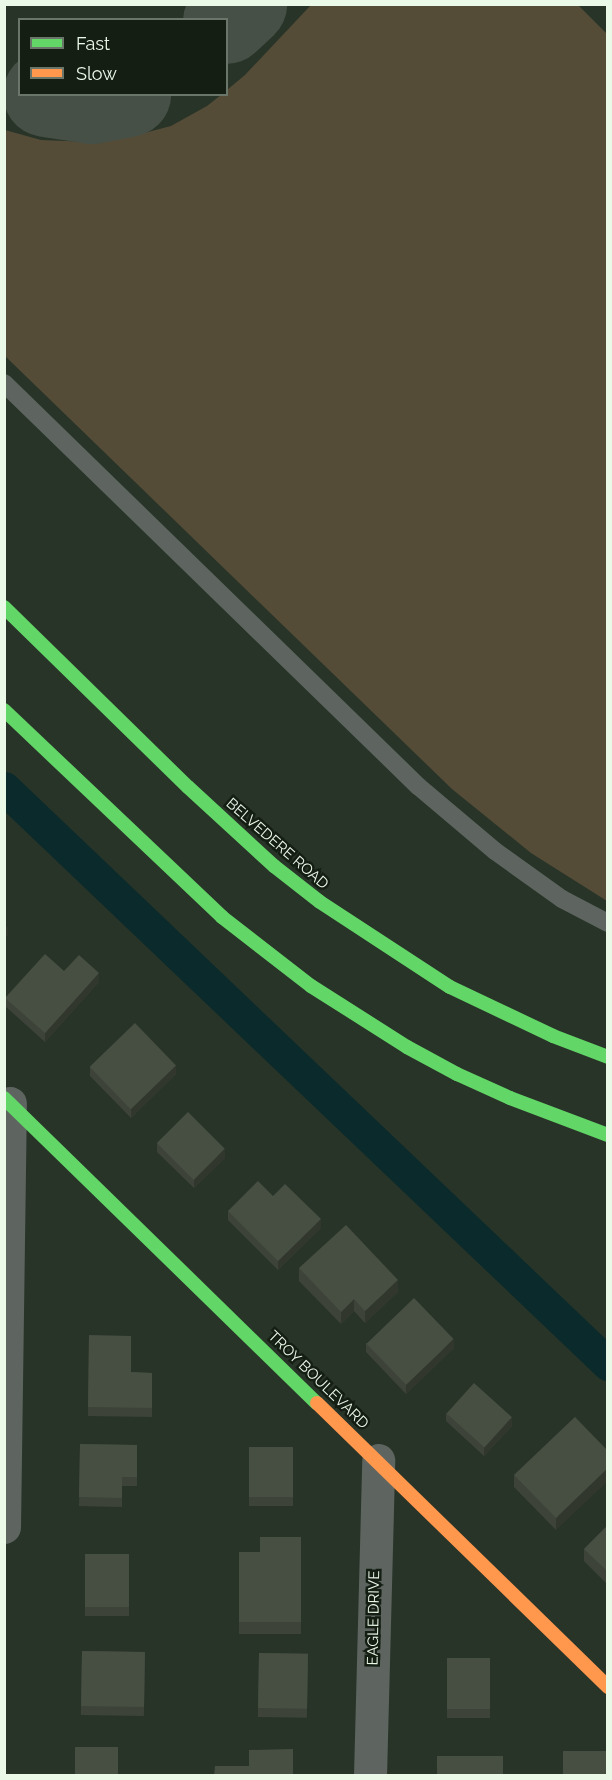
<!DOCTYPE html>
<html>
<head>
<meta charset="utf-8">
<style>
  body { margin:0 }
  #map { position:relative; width:612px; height:1780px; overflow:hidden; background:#293428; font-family:Raleway,sans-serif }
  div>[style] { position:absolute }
  .green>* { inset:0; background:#554c38 }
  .canal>* { height:33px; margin:-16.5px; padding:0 16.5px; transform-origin:16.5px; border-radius:16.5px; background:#0b2a2c }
  .taxiway>* { height:86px; margin:-43px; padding:0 43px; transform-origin:43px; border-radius:43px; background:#465046 }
  .lane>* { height:18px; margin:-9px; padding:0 9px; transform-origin:9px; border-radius:9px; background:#5e6560 }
  .street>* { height:33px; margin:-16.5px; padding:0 16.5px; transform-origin:16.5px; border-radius:16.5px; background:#5e6560 }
  .fast>* { height:14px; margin:-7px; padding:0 7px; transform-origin:7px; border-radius:7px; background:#63d668 }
  .slow>* { height:14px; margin:-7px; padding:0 7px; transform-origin:7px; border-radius:7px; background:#ff974d }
  .wall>* { inset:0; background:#3d4339; transform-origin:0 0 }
  .shaded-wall>* { inset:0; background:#32372e }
  .building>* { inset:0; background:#474e42; transform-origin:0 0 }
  span { translate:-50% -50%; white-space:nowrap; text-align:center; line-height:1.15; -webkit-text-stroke:5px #141e13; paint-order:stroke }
  .street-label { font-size:15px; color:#ebf9e9 }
  .frame { position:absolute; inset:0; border:6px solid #ebf9e9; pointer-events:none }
  .legend { position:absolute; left:18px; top:18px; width:210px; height:78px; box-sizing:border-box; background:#141e13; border:2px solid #6a7669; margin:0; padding:8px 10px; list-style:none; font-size:18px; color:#ebf9e9 }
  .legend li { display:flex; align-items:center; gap:12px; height:30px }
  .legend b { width:30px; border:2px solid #6a7669 }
</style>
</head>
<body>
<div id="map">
  <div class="green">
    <i style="clip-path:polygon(311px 5px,578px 5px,607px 34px,607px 901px,531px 853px,452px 789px,5px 356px,5px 130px,41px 140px,91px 142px,125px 138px,171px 126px,207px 106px,221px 95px,226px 94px,227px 90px,245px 75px)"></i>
  </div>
  <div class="canal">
    <i style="left:4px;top:788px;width:835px;rotate:43.64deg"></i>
  </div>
  <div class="taxiway">
    <i style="left:226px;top:21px;width:25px;rotate:-43deg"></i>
    <i style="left:46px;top:94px;width:47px;rotate:8.7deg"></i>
    <i style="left:92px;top:101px;width:37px;rotate:-11deg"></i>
  </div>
  <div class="lane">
    <i style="left:4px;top:383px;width:578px;rotate:44.23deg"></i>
    <i style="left:418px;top:786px;width:101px;rotate:40.2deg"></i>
    <i style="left:495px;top:851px;width:82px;rotate:35.6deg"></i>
    <i style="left:562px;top:899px;width:52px;rotate:27.6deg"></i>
  </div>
  <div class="street">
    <i style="left:4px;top:1527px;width:424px;rotate:-89.2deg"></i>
    <i style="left:370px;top:1776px;width:316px;rotate:-88.5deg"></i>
  </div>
  <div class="fast">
    <i style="left:4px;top:607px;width:257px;rotate:44.4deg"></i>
    <i style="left:188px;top:787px;width:117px;rotate:42.6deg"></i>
    <i style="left:274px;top:866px;width:58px;rotate:38deg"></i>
    <i style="left:320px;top:902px;width:155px;rotate:33.2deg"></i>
    <i style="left:450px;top:987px;width:114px;rotate:25.4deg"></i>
    <i style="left:553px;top:1036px;width:59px;rotate:20.9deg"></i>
    <i style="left:4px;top:710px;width:301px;rotate:43.5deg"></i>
    <i style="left:222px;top:917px;width:113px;rotate:37.8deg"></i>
    <i style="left:311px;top:986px;width:114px;rotate:32.4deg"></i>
    <i style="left:407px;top:1047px;width:57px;rotate:28.4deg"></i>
    <i style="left:457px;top:1074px;width:58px;rotate:24.4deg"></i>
    <i style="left:510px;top:1098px;width:105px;rotate:20.7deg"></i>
    <i style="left:4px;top:1098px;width:437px;rotate:44.3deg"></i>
  </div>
  <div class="slow">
    <i style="left:317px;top:1403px;width:407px;rotate:44.3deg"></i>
  </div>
  <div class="wall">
    <i style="clip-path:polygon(99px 982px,45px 1042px,5px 1006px,5px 998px)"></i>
    <i style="clip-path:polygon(90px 1067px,176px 1074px,131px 1118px,90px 1076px)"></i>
    <i style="clip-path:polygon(157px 1143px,225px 1158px,194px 1188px,157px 1152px)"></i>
    <i style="clip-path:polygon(273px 1196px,321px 1228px,278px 1270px,228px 1220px,228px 1211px)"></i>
    <i style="clip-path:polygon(299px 1268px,398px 1292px,365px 1323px,354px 1311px,341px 1324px,299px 1281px)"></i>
    <i style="clip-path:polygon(89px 1335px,131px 1372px,152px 1373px,152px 1417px,88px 1416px)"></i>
    <i style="clip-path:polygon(366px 1343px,454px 1348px,406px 1394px,366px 1352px)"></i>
    <i style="clip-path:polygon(446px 1413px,512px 1426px,484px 1456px,446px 1421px)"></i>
    <i style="clip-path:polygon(575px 1417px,556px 1530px,514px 1487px,514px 1475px)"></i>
    <i style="clip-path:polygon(80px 1444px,137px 1445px,137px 1486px,122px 1486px,122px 1507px,79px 1506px)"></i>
    <i style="left:249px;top:1447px;width:44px;height:59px"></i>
    <i style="clip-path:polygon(608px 1525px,608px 1585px,584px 1561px,584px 1549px)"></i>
    <i style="clip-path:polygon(301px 1537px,301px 1634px,239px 1634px,239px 1552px,260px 1552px)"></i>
    <i style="left:85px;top:1554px;width:44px;height:62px"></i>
    <i style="left:82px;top:1651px;width:63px;height:64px;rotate:1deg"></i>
    <i style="left:259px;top:1653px;width:49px;height:64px;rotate:1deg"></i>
    <i style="left:447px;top:1658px;width:43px;height:60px"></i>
  </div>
  <div class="shaded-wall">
    <i style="clip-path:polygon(8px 926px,8px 935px,4px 938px,4px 929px)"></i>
    <i style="clip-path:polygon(99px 973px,99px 982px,45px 1042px,45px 1033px)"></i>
    <i style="clip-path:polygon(176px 1065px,176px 1074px,131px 1118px,131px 1109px)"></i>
    <i style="clip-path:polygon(225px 1149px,225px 1158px,194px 1188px,194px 1179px)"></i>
    <i style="clip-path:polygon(321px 1219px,321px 1228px,278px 1270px,278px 1261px)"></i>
    <i style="clip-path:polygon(398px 1280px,398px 1292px,365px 1323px,365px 1311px)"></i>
    <i style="clip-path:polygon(354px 1299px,354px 1311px,341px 1324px,341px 1312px)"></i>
    <i style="clip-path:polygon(454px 1339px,454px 1348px,406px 1394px,406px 1385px)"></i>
    <i style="clip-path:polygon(512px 1417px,512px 1426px,484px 1456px,484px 1447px)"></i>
    <i style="clip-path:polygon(608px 1468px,608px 1481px,556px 1530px,556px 1518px)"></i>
  </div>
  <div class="building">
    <i style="clip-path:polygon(45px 954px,64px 971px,79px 955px,99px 973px,45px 1033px,5px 998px)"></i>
    <i style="left:135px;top:1023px;width:59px;height:63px;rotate:46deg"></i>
    <i style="left:188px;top:1112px;width:52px;height:44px;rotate:45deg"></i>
    <i style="clip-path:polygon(258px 1181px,273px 1196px,285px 1184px,321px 1219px,278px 1261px,228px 1211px)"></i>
    <i style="clip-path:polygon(346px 1225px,398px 1280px,365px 1311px,354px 1299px,341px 1312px,299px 1268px)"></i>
    <i style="left:414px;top:1298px;width:57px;height:66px;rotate:46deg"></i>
    <i style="clip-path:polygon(89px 1335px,131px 1336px,131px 1372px,152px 1373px,152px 1408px,88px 1407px)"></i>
    <i style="left:474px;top:1383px;width:51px;height:41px;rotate:42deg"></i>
    <i style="clip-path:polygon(575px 1417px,608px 1451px,608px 1468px,556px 1518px,514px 1475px)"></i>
    <i style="clip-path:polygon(80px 1444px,137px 1445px,137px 1477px,122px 1477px,122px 1498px,79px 1497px)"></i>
    <i style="left:249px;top:1447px;width:44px;height:50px"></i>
    <i style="clip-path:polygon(608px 1525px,608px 1572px,584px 1549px)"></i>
    <i style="clip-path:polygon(260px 1537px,301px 1537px,301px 1622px,239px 1622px,239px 1552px,260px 1552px)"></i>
    <i style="left:85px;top:1554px;width:44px;height:53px"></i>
    <i style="left:82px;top:1651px;width:63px;height:55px;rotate:1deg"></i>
    <i style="left:259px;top:1653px;width:49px;height:55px;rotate:1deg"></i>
    <i style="left:447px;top:1658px;width:43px;height:51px"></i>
    <i style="left:75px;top:1747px;width:43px;height:29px"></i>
    <i style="clip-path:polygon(293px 1749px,293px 1776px,214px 1776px,215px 1766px,249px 1766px,249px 1750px)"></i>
    <i style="left:563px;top:1751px;width:45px;height:25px"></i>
    <i style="left:437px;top:1756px;width:66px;height:20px"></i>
  </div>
  <div class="street-label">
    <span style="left:277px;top:844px;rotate:41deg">BELVEDERE ROAD</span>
    <span style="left:318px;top:1380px;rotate:44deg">TROY BOULEVARD</span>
    <span style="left:374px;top:1618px;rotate:-89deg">EAGLE DRIVE</span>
  </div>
  <div class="frame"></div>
  <ul class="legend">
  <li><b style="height:8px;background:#63d668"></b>Fast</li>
  <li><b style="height:8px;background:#ff974d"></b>Slow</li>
  </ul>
</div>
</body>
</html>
